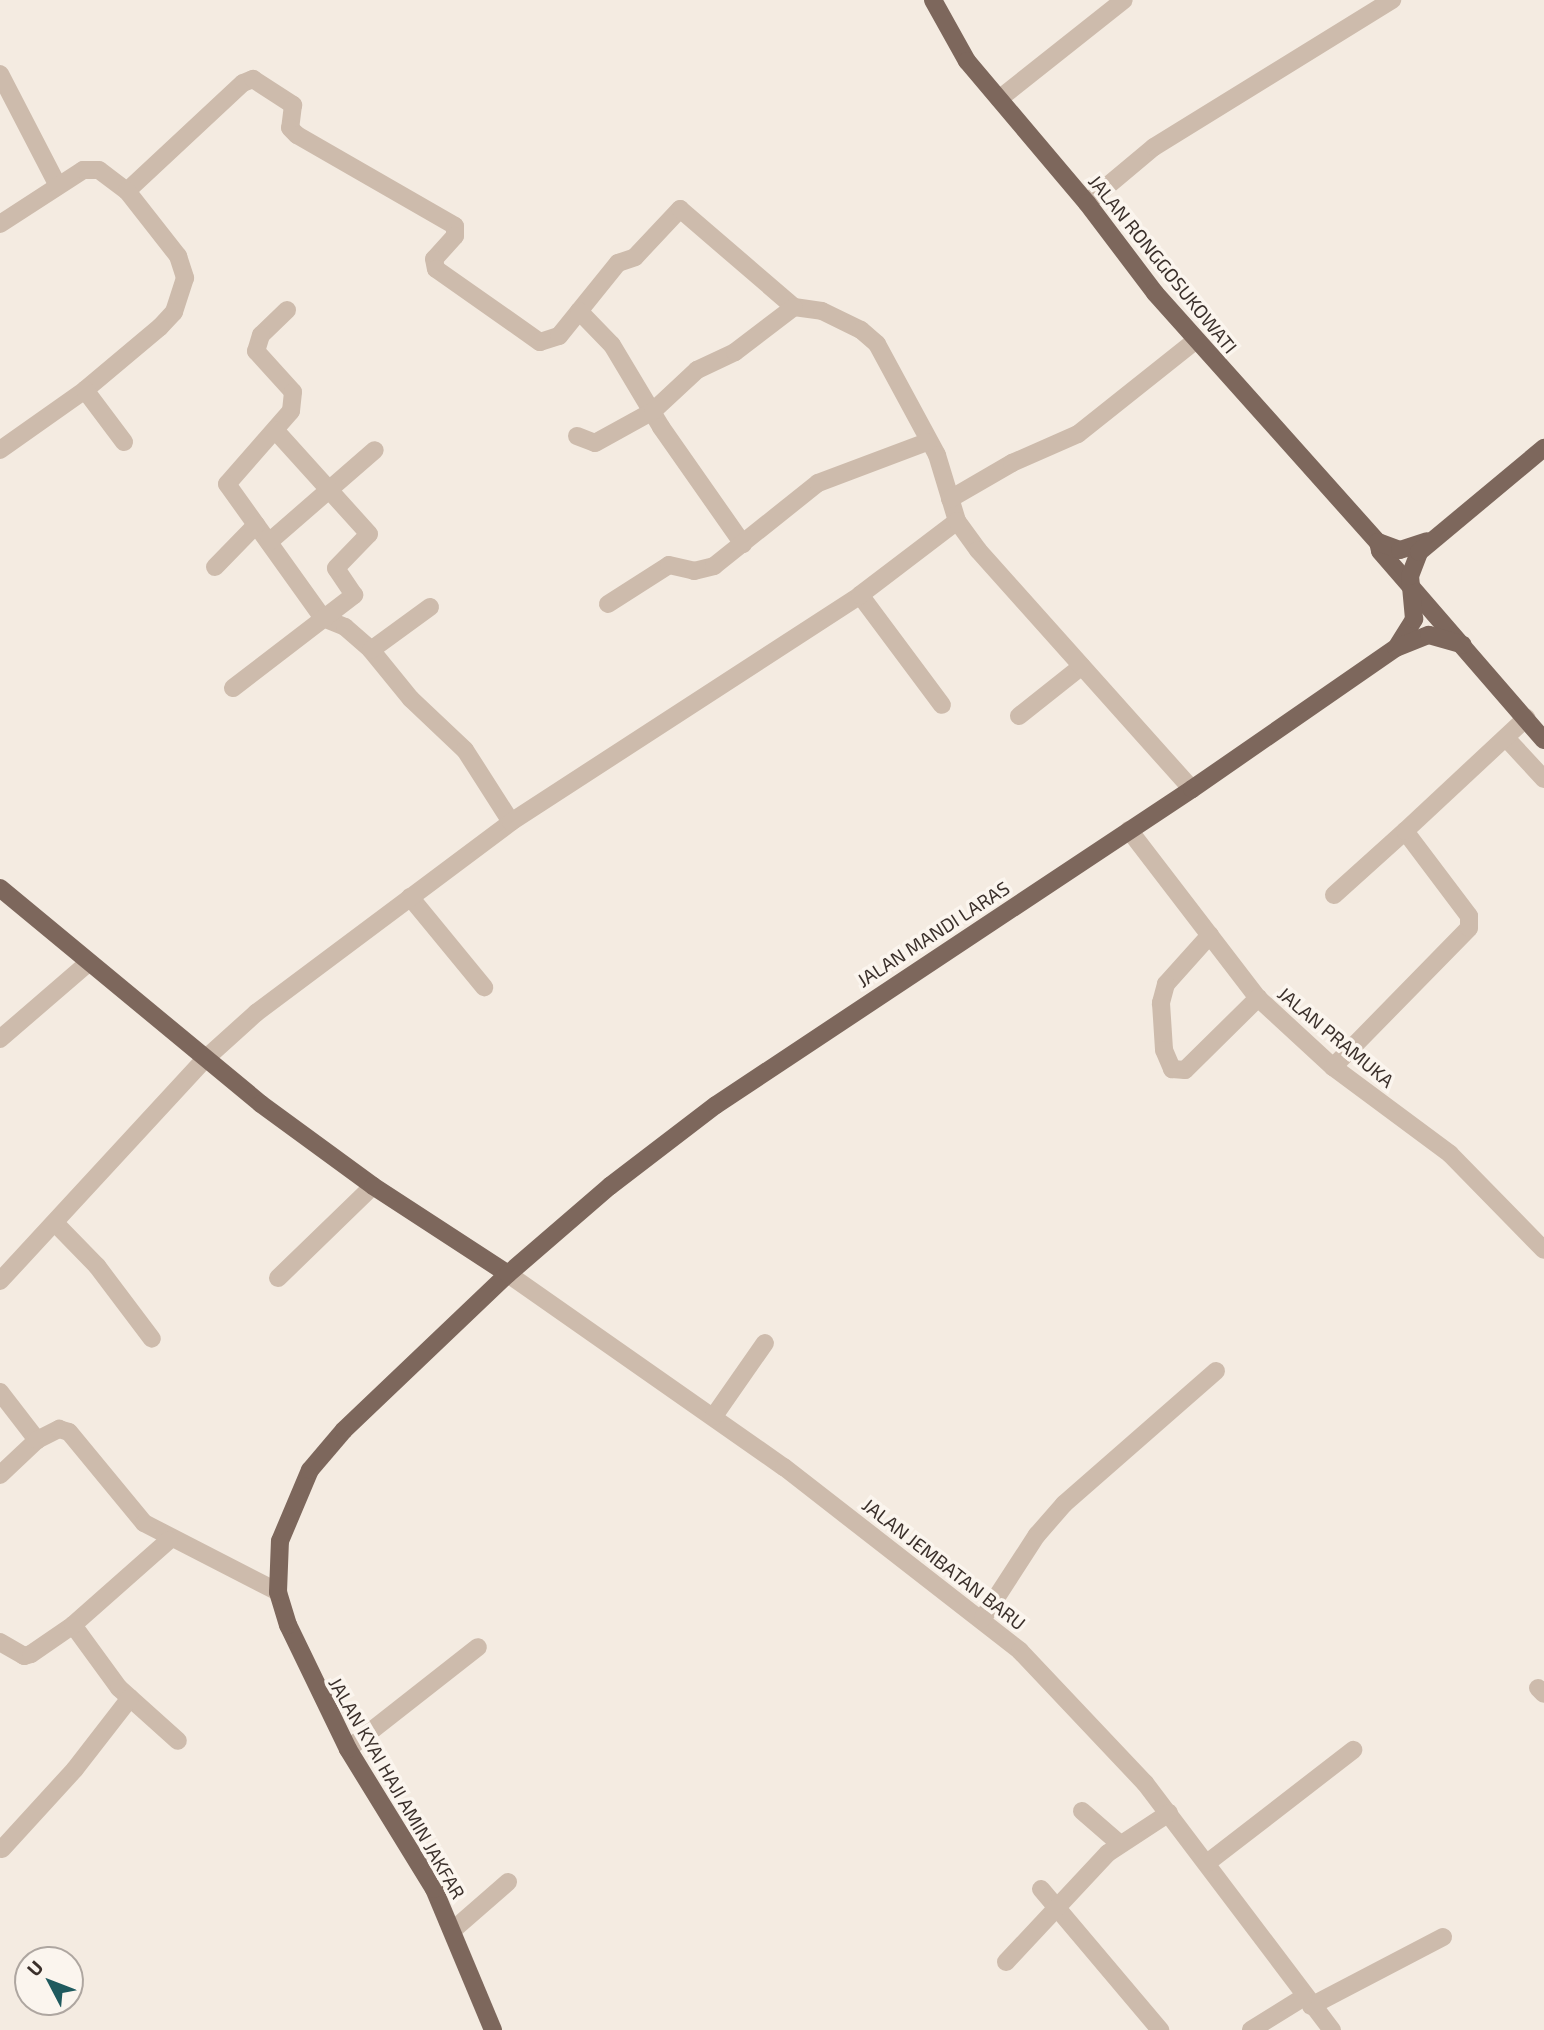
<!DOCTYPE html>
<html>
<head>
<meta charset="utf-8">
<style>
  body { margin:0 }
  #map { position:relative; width:1544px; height:2030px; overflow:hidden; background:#f4ebe1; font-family:"Exo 2",sans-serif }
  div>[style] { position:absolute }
  .minor>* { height:18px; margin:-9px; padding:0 9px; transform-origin:9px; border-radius:9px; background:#cdbbac }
  .major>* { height:18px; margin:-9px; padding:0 9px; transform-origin:9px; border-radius:9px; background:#7d675c }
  span { translate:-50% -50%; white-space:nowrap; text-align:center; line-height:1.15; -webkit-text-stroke:7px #fbf5ee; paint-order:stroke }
  .street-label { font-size:19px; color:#3b302b }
  .north { position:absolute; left:14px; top:1946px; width:70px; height:70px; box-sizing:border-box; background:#fbf5ee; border:2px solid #aea6a0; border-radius:50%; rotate:312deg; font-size:19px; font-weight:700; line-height:28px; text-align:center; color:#3b302b }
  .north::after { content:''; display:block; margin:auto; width:24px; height:32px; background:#1f5a5e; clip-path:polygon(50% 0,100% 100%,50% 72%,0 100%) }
</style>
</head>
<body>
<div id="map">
  <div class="minor">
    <i style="left:0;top:74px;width:124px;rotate:62.6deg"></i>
    <i style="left:999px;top:99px;width:159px;rotate:-38.4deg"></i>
    <i style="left:127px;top:191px;width:158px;rotate:-43deg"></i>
    <i style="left:243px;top:83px;width:11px;rotate:-22deg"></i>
    <i style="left:253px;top:79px;width:48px;rotate:33deg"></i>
    <i style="left:293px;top:105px;width:23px;rotate:97deg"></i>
    <i style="left:290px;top:128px;width:10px;rotate:45deg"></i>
    <i style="left:297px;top:135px;width:182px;rotate:29.9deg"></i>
    <i style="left:455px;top:226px;width:10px;rotate:90deg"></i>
    <i style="left:455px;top:236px;width:31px;rotate:132deg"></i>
    <i style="left:434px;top:259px;width:10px;rotate:79deg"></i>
    <i style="left:436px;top:269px;width:127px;rotate:35.1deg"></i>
    <i style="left:540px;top:342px;width:20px;rotate:-18deg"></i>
    <i style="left:559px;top:336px;width:94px;rotate:-51.1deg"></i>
    <i style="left:618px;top:263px;width:18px;rotate:-19deg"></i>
    <i style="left:635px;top:257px;width:66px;rotate:-46.8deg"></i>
    <i style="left:680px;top:209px;width:150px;rotate:40.7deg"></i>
    <i style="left:794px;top:307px;width:28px;rotate:8deg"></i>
    <i style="left:822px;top:311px;width:43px;rotate:26deg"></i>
    <i style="left:861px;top:330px;width:21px;rotate:41deg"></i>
    <i style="left:877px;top:344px;width:126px;rotate:61.6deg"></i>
    <i style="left:937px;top:455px;width:69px;rotate:73.1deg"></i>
    <i style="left:1087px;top:203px;width:87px;rotate:-39.9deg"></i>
    <i style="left:1154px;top:147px;width:280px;rotate:-31.7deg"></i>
    <i style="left:0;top:224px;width:99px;rotate:-33deg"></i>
    <i style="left:83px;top:170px;width:16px"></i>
    <i style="left:99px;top:170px;width:35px;rotate:37deg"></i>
    <i style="left:127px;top:191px;width:83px;rotate:51.9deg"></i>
    <i style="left:178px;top:256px;width:23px;rotate:72deg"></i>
    <i style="left:185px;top:278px;width:36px;rotate:108deg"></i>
    <i style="left:174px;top:312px;width:21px;rotate:133deg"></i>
    <i style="left:160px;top:327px;width:98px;rotate:140deg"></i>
    <i style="left:85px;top:390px;width:104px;rotate:144.8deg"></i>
    <i style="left:287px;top:310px;width:36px;rotate:136deg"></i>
    <i style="left:261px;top:335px;width:17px;rotate:107deg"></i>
    <i style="left:256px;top:351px;width:55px;rotate:47.9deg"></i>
    <i style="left:293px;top:392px;width:19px;rotate:96deg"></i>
    <i style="left:291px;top:411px;width:97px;rotate:131.2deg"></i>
    <i style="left:227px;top:484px;width:165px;rotate:54.4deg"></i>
    <i style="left:323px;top:618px;width:24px;rotate:22deg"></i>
    <i style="left:345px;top:627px;width:35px;rotate:41deg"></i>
    <i style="left:371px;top:650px;width:63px;rotate:50.8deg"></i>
    <i style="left:411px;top:699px;width:74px;rotate:43.4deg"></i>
    <i style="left:465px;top:750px;width:85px;rotate:57.4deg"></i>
    <i style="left:579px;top:311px;width:47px;rotate:45.9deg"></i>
    <i style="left:612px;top:345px;width:96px;rotate:59.1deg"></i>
    <i style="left:661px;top:427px;width:143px;rotate:55deg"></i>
    <i style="left:85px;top:390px;width:65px;rotate:53.1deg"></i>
    <i style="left:577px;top:436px;width:19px;rotate:21deg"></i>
    <i style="left:595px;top:443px;width:66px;rotate:-28.9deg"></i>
    <i style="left:653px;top:411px;width:60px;rotate:-43deg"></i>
    <i style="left:697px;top:370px;width:42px;rotate:-25.3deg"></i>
    <i style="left:735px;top:352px;width:74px;rotate:-37.3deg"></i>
    <i style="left:950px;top:499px;width:72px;rotate:-30.1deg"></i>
    <i style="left:1012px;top:463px;width:72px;rotate:-23.7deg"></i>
    <i style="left:1078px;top:434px;width:149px;rotate:-38.5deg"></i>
    <i style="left:269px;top:542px;width:140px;rotate:-41deg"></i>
    <i style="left:215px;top:567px;width:59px;rotate:-45.7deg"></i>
    <i style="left:860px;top:595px;width:137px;rotate:53.3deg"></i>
    <i style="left:608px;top:604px;width:72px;rotate:-32.6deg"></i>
    <i style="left:669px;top:565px;width:26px;rotate:13deg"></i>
    <i style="left:694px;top:571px;width:21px;rotate:-14deg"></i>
    <i style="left:714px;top:566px;width:133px;rotate:-38.6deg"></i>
    <i style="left:818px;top:483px;width:116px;rotate:-20.6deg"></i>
    <i style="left:371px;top:650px;width:73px;rotate:-36.1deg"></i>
    <i style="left:233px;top:688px;width:153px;rotate:-37.5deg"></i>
    <i style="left:354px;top:595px;width:32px;rotate:-124deg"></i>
    <i style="left:336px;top:568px;width:47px;rotate:-45.9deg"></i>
    <i style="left:369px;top:534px;width:140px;rotate:-132.1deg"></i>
    <i style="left:1019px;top:716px;width:80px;rotate:-38.4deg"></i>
    <i style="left:1506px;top:738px;width:56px;rotate:47.2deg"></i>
    <i style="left:1129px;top:830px;width:212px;rotate:52.5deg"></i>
    <i style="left:1258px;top:998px;width:102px;rotate:42.6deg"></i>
    <i style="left:1333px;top:1067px;width:146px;rotate:36.6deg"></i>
    <i style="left:1450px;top:1154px;width:134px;rotate:45.6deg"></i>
    <i style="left:1334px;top:895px;width:96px;rotate:-42deg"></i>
    <i style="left:410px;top:897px;width:117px;rotate:50.6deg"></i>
    <i style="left:1210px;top:935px;width:66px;rotate:131.9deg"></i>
    <i style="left:1166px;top:984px;width:20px;rotate:105deg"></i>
    <i style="left:1161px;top:1003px;width:47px;rotate:86.3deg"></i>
    <i style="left:1164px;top:1050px;width:21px;rotate:67deg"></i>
    <i style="left:1172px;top:1069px;width:13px;rotate:4deg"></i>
    <i style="left:1185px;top:1070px;width:103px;rotate:-44.6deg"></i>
    <i style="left:0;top:1039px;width:115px;rotate:-40.8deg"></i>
    <i style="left:1333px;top:1067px;width:194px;rotate:-45.6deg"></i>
    <i style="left:1469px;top:928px;width:12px;rotate:-90deg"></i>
    <i style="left:1469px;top:916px;width:106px;rotate:-127deg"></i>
    <i style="left:1405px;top:831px;width:166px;rotate:-43deg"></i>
    <i style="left:56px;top:1224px;width:59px;rotate:45.7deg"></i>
    <i style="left:97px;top:1266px;width:91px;rotate:53deg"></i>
    <i style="left:508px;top:1274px;width:337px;rotate:35deg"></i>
    <i style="left:784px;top:1467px;width:299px;rotate:37.9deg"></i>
    <i style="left:1020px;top:1651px;width:182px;rotate:46.6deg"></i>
    <i style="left:1145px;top:1783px;width:310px;rotate:52.9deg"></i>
    <i style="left:278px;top:1278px;width:132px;rotate:-44.1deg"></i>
    <i style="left:0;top:1281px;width:301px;rotate:-47.3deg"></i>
    <i style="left:204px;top:1060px;width:70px;rotate:-42.1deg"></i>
    <i style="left:256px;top:1013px;width:319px;rotate:-36.8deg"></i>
    <i style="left:511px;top:822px;width:416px;rotate:-33deg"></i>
    <i style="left:860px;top:595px;width:122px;rotate:-37.3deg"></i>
    <i style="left:957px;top:521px;width:36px;rotate:54deg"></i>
    <i style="left:978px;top:550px;width:321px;rotate:48.2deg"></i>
    <i style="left:0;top:1392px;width:61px;rotate:52.4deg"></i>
    <i style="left:714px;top:1416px;width:89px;rotate:-55.1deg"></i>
    <i style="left:0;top:1475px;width:51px;rotate:-43.4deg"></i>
    <i style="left:37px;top:1440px;width:25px;rotate:-27deg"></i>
    <i style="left:59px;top:1429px;width:10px;rotate:17deg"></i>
    <i style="left:69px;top:1432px;width:118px;rotate:50.5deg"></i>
    <i style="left:144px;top:1523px;width:151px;rotate:27.2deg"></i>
    <i style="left:983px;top:1618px;width:99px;rotate:-57deg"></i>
    <i style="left:1037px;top:1535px;width:41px;rotate:-48.9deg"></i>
    <i style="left:1064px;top:1504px;width:202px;rotate:-41.2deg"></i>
    <i style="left:73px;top:1625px;width:78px;rotate:53.9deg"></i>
    <i style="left:119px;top:1688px;width:79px;rotate:41.9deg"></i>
    <i style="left:0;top:1642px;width:28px;rotate:30deg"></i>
    <i style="left:24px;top:1656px;width:7px;rotate:-16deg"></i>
    <i style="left:31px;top:1654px;width:51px;rotate:-34.6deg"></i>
    <i style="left:73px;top:1625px;width:128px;rotate:-41.5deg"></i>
    <i style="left:1538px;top:1688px;width:8px;rotate:45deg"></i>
    <i style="left:348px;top:1749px;width:165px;rotate:-38.1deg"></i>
    <i style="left:1082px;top:1811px;width:50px;rotate:41deg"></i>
    <i style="left:2px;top:1849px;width:108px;rotate:-47.6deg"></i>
    <i style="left:75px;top:1769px;width:90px;rotate:-52.2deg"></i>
    <i style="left:1207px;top:1863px;width:185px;rotate:-37.7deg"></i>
    <i style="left:1041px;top:1889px;width:185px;rotate:49.8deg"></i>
    <i style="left:453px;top:1930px;width:73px;rotate:-41.1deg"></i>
    <i style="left:1006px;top:1962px;width:149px;rotate:-46.9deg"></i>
    <i style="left:1108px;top:1853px;width:73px;rotate:-33.3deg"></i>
    <i style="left:1311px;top:2006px;width:149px;rotate:-27.6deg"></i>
    <i style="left:1251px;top:2030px;width:62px;rotate:-31.9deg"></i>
  </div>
  <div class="major">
    <i style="left:933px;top:0;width:70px;rotate:60.9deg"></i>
    <i style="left:967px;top:61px;width:186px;rotate:49.8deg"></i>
    <i style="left:1087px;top:203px;width:113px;rotate:52.9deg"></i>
    <i style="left:1155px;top:293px;width:334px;rotate:48.2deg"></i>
    <i style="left:1378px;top:542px;width:9px;rotate:77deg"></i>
    <i style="left:1380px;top:551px;width:250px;rotate:49.1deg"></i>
    <i style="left:1378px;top:542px;width:23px;rotate:20deg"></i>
    <i style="left:1400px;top:550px;width:28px;rotate:-18deg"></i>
    <i style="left:1398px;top:645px;width:31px;rotate:-58deg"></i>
    <i style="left:1414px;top:619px;width:43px;rotate:-95.3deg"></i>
    <i style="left:1410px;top:576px;width:26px;rotate:-69deg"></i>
    <i style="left:1419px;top:552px;width:163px;rotate:-39.8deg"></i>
    <i style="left:0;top:888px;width:339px;rotate:39.6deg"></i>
    <i style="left:261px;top:1104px;width:139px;rotate:36.2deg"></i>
    <i style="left:373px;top:1186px;width:161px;rotate:33.1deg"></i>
    <i style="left:493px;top:2030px;width:153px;rotate:-112.7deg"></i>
    <i style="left:434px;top:1889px;width:164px;rotate:-121.6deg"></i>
    <i style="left:348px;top:1749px;width:138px;rotate:-115.8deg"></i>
    <i style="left:288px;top:1625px;width:34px;rotate:-107deg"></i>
    <i style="left:278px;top:1592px;width:51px;rotate:-87.8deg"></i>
    <i style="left:280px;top:1541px;width:77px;rotate:-67.1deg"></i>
    <i style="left:310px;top:1470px;width:52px;rotate:-49.6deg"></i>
    <i style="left:344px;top:1430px;width:226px;rotate:-43.6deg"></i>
    <i style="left:508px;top:1274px;width:135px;rotate:-40.8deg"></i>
    <i style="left:610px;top:1186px;width:133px;rotate:-37.4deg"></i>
    <i style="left:716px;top:1105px;width:571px;rotate:-33.58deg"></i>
    <i style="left:1192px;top:789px;width:248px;rotate:-34.7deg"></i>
    <i style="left:1396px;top:648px;width:35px;rotate:-22deg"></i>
    <i style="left:1429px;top:635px;width:35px;rotate:16deg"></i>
  </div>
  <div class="street-label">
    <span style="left:1163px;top:264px;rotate:51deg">JALAN RONGGOSUKOWATI</span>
    <span style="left:933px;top:934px;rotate:-33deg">JALAN MANDI LARAS</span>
    <span style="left:1336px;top:1037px;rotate:40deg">JALAN PRAMUKA</span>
    <span style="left:944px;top:1564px;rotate:38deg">JALAN JEMBATAN BARU</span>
    <span style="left:397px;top:1788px;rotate:60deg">JALAN KYAI HAJI AMIN JAKFAR</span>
  </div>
  <div class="north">U</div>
</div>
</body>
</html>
